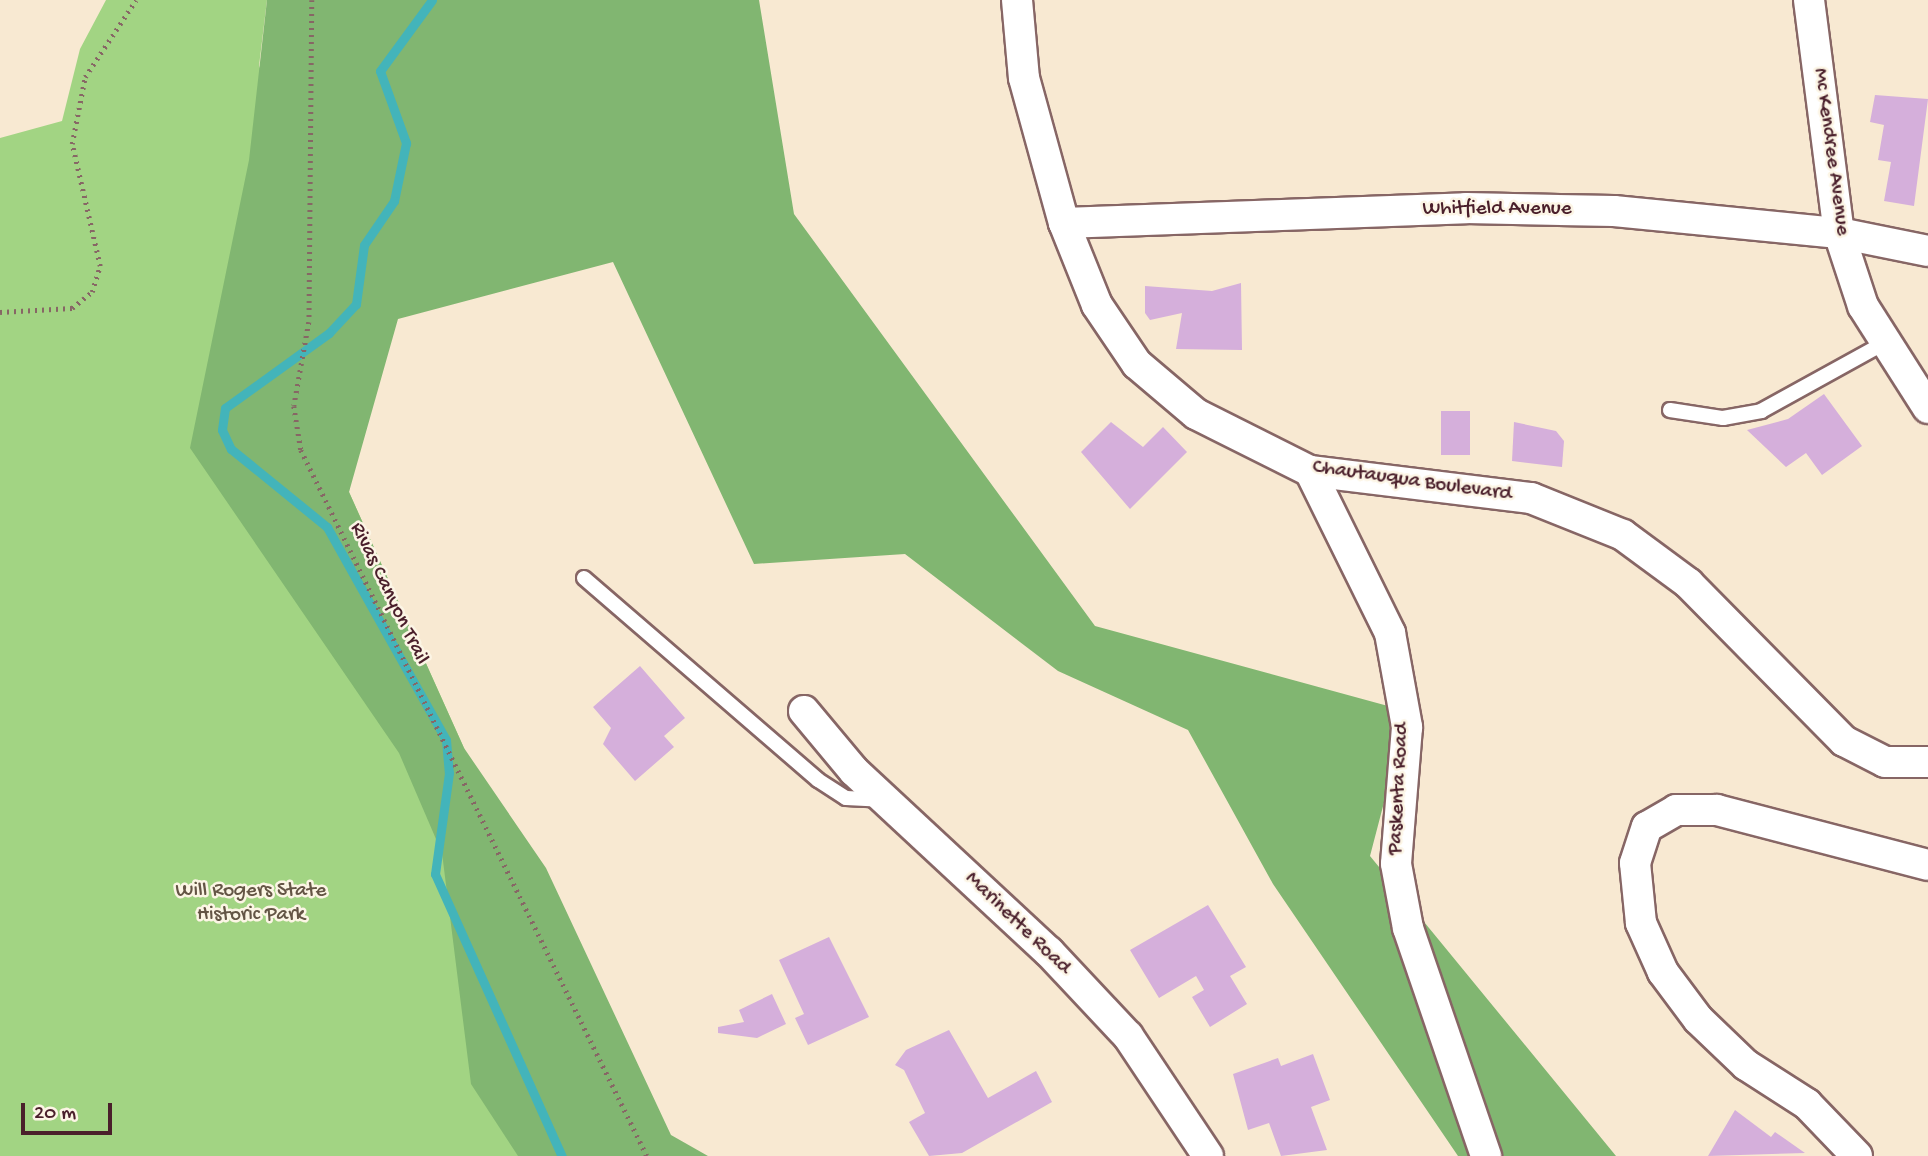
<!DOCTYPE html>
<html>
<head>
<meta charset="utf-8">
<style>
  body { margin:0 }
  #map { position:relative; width:1928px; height:1156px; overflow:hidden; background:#f8e9d2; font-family:"Gochi Hand",sans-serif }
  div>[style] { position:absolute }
  .green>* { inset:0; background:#a2d483 }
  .forest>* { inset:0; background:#81b671 }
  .stream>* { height:9px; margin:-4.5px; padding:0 4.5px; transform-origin:4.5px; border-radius:4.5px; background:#43b4ba }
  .building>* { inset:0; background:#d5afdb; transform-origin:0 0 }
  .path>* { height:4.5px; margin-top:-2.25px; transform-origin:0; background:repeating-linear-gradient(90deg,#876665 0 2px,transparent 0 7px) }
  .roads { filter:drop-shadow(2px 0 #876665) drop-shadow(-2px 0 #876665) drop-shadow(0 2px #876665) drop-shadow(0 -2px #876665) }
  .lane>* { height:14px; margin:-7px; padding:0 7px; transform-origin:7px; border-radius:7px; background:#fff }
  .street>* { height:30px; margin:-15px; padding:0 15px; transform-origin:15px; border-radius:15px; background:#fff }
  span { translate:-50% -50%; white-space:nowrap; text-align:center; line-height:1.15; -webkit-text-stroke:5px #fcf5e5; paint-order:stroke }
  .street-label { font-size:21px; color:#4a1f2b }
  .park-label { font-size:21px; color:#645545 }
  .scale { position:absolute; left:21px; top:1103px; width:91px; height:32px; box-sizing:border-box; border:4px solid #4a1f2b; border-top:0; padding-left:9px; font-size:21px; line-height:24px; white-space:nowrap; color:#4a1f2b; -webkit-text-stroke:5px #fcf5e5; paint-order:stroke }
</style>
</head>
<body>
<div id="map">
  <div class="green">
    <i style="clip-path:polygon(106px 0,267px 0,259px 66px,369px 316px,349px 492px,464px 748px,600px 1156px,0 1156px,0 138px,62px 121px,80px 49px)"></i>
  </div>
  <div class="forest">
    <i style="clip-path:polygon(267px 0,759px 0,794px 214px,1095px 626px,1388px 706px,1393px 768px,1370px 856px,1616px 1156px,1458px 1156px,1273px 884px,1188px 730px,1058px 671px,905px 554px,754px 564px,613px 262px,398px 319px,349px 492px,464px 748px,546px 868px,671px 1135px,708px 1156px,518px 1156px,471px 1084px,442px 853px,399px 753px,190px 448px,249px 160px)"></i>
  </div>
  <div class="stream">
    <i style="left:432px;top:0;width:88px;rotate:126.2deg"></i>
    <i style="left:380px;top:71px;width:77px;rotate:70.1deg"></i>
    <i style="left:406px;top:143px;width:59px;rotate:101.7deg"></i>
    <i style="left:394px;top:201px;width:53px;rotate:124.3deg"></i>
    <i style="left:364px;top:245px;width:60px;rotate:97.7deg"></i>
    <i style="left:356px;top:304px;width:40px;rotate:133deg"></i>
    <i style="left:329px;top:333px;width:128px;rotate:144.2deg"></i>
    <i style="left:225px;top:408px;width:22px;rotate:98deg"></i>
    <i style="left:222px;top:430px;width:21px;rotate:65deg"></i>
    <i style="left:231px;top:449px;width:124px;rotate:39.1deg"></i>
    <i style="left:327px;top:527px;width:244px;rotate:60.8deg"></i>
    <i style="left:446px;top:740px;width:33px;rotate:85deg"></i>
    <i style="left:449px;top:773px;width:102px;rotate:97.9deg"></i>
    <i style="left:435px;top:874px;width:309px;rotate:65.8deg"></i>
  </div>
  <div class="building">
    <i style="clip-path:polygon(1875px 95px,1928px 99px,1914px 206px,1884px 201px,1891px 162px,1878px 160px,1884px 125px,1870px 122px)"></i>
    <i style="clip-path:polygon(1241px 283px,1242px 350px,1176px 349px,1182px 313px,1150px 320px,1145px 313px,1145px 286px,1212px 291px)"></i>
    <i style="clip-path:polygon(1824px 394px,1862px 446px,1822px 475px,1806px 453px,1786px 467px,1747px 430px,1788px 419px)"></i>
    <i style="left:1441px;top:411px;width:29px;height:44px"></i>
    <i style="clip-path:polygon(1111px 422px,1143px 447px,1163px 427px,1187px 452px,1130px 509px,1081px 452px)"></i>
    <i style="clip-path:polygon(1514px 422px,1556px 431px,1564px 441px,1562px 467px,1512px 461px)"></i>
    <i style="clip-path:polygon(640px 666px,685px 718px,664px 736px,674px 747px,635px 781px,603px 744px,611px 728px,593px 707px)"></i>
    <i style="clip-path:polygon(1208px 905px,1246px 967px,1230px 976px,1247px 1004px,1210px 1027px,1192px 997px,1204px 990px,1196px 976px,1159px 998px,1130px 950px)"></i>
    <i style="clip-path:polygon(829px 937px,869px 1017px,808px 1045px,795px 1018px,804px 1014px,779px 960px)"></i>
    <i style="clip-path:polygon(772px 994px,786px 1024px,757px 1038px,718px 1033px,718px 1027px,744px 1022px,739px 1010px)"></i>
    <i style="clip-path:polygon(949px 1030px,988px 1098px,1036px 1071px,1052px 1102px,962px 1153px,929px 1156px,909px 1122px,925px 1113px,904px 1070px,895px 1065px,906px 1050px)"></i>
    <i style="clip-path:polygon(1313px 1054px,1330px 1100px,1311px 1107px,1327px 1150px,1281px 1156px,1269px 1123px,1248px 1130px,1233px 1074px,1278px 1058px,1281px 1066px)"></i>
    <i style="clip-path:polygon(1735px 1110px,1771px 1137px,1775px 1132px,1805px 1153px,1708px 1156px)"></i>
  </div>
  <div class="path">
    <i style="left:312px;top:0;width:322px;rotate:90.5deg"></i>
    <i style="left:309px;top:322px;width:85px;rotate:100.1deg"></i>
    <i style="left:294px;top:406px;width:45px;rotate:81deg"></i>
    <i style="left:301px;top:450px;width:786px;rotate:63.89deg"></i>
    <i style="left:0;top:312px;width:72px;rotate:-3.2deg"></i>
    <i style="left:72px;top:308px;width:26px;rotate:-39deg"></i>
    <i style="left:92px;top:292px;width:27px;rotate:-73deg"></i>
    <i style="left:100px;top:266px;width:125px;rotate:-102.9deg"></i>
    <i style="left:72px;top:144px;width:68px;rotate:-79deg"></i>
    <i style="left:85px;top:77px;width:92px;rotate:-56.5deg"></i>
  </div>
  <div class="roads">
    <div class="lane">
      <i style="left:1670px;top:410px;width:54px;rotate:8.6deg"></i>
      <i style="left:1723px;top:418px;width:39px;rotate:-10deg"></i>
      <i style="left:1761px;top:411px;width:141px;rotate:-28.9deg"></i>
      <i style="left:584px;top:578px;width:309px;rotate:40.8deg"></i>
      <i style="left:818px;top:780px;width:33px;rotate:33deg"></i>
      <i style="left:846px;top:798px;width:35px;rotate:3deg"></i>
    </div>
    <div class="street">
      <i style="left:1017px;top:0;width:78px;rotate:84.9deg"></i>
      <i style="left:1024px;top:78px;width:150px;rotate:74.6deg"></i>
      <i style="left:1064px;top:223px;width:88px;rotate:68.1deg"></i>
      <i style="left:1097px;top:305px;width:71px;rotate:55.9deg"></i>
      <i style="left:1137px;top:364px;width:77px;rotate:40.3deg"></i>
      <i style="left:1196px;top:414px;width:127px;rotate:26.6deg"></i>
      <i style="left:1310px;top:471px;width:223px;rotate:7deg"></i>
      <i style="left:1531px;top:498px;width:99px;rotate:21.9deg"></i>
      <i style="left:1623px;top:535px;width:81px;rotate:36.4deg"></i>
      <i style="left:1688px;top:583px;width:222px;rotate:45.4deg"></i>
      <i style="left:1844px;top:741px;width:46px;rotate:27.1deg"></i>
      <i style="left:1885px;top:762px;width:43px"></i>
      <i style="left:1809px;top:0;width:235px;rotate:82.7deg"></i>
      <i style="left:1839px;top:233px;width:77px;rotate:71.8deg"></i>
      <i style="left:1863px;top:306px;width:121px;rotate:57.5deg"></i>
      <i style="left:1064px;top:223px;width:402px;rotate:-2.1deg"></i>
      <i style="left:1466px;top:208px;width:148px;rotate:1.2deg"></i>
      <i style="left:1614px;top:211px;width:226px;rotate:5.6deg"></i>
      <i style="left:1839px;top:233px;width:91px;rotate:11.4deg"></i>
      <i style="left:1310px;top:471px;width:181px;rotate:63.7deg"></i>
      <i style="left:1390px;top:633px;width:96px;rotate:79.7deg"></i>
      <i style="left:1407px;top:727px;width:137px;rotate:94.6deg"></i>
      <i style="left:1396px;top:864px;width:65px;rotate:79.4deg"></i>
      <i style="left:1408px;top:928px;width:241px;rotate:71.1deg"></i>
      <i style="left:804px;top:711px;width:78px;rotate:50.2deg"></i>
      <i style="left:854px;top:771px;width:266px;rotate:42.9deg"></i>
      <i style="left:1049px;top:952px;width:115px;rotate:46.8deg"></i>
      <i style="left:1128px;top:1036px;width:144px;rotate:56.3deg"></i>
      <i style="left:1857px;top:1156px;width:72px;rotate:-133.9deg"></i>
      <i style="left:1807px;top:1104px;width:72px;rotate:-147.4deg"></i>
      <i style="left:1746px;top:1065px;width:66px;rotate:-136.2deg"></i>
      <i style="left:1698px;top:1019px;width:59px;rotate:-126.7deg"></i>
      <i style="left:1663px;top:972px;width:54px;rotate:-114.2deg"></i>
      <i style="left:1641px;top:923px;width:60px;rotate:-95.7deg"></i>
      <i style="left:1635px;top:863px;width:38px;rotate:-72deg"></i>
      <i style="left:1647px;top:827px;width:34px;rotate:-30deg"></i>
      <i style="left:1676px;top:810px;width:41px"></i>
      <i style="left:1717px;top:810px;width:218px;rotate:14.6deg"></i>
    </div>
  </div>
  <div class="street-label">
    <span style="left:1830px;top:152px;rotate:82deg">Mc Kendree Avenue</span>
    <span style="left:1497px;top:210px">Whitfield Avenue</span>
    <span style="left:1412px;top:482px;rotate:8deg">Chautauqua Boulevard</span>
    <span style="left:388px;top:594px;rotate:64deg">Rivas Canyon Trail</span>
    <span style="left:1400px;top:789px;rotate:-87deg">Paskenta Road</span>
    <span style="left:1017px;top:924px;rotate:44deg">Marinette Road</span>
  </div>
  <div class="park-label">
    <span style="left:251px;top:904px">Will Rogers State<br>Historic Park</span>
  </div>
  <div class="scale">20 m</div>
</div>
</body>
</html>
